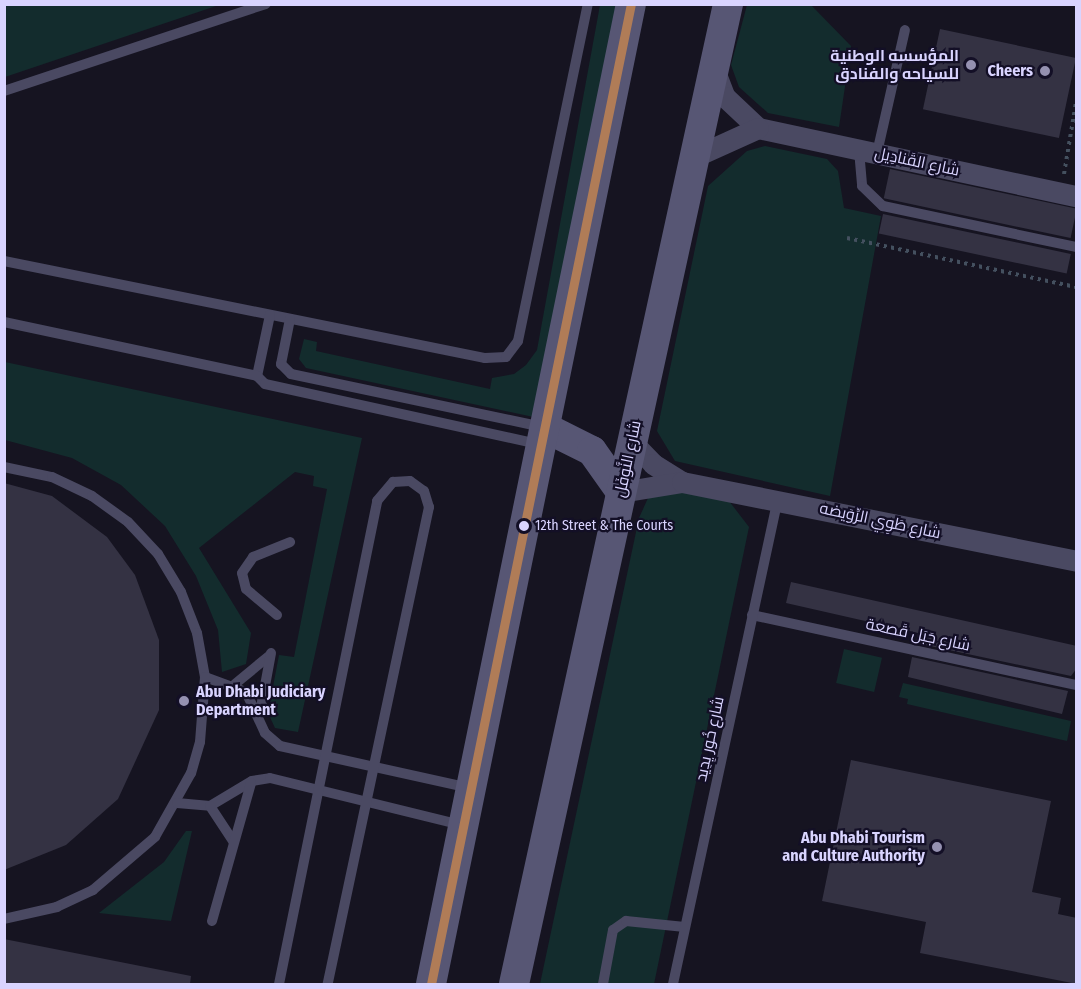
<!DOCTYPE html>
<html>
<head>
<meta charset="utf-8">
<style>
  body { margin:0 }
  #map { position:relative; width:1081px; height:989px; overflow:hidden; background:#161421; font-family:"Fira Sans Condensed",Cairo,sans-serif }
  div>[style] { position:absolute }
  .green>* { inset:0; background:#132c2d; transform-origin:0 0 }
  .building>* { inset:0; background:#343243; transform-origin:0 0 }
  .path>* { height:4px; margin-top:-2px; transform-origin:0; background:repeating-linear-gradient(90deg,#44505f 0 3px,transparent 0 7.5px) }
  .lane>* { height:10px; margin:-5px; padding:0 5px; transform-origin:5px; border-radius:5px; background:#4a4962 }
  .street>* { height:21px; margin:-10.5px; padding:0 10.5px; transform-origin:10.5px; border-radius:10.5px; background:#4a4962 }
  .secondary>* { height:30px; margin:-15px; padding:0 15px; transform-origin:15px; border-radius:15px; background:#575674 }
  .bus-1>* { height:9px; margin:-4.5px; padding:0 4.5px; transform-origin:4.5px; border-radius:4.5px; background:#b07c57 }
  .dots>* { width:16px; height:16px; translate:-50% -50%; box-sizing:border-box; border:3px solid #130f26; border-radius:50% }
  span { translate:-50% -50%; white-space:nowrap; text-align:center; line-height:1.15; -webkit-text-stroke:4.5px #130f26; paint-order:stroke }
  .bus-label { font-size:14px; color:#d9d4ff }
  .left { translate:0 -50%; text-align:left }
  .poi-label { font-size:16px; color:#d9d4ff; font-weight:700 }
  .right { translate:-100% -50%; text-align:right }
  .street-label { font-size:16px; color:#d9d4ff }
  .frame { position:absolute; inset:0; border:6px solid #d9d4ff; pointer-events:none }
</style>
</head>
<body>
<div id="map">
  <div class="green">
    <i style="clip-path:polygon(5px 4px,219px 4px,219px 5px,5px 77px)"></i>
    <i style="clip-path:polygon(600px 5px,619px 5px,538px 418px,306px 368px,299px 359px,304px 339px,317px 342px,316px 351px,490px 389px,492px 378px,514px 374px,526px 365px,537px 350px)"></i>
    <i style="clip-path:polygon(747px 5px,811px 5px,851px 46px,839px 127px,768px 113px,739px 87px,731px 65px)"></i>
    <i style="clip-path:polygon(765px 146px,827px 159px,838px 171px,844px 208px,881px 216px,830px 496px,675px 461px,657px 431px,708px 186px,747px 151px)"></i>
    <i style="clip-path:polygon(5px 362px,362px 438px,298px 732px,275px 728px,268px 713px,279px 655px,294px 657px,327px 489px,313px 486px,314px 476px,295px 472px,199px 548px,251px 633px,246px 664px,222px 672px,218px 630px,196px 576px,165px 526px,121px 485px,72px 458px,5px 440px)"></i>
    <i style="clip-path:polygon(670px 490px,729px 501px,749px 527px,654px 984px,540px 984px,639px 518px,648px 498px)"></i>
    <i style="left:844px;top:649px;width:39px;height:35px;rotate:13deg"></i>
    <i style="clip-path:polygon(903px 683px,1071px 721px,1067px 741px,907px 704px,908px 699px,899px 697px)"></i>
    <i style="clip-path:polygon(186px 831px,192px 831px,171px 921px,99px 913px,164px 862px)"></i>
  </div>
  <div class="building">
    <i style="left:940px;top:29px;width:139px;height:82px;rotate:12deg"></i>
    <i style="left:890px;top:169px;width:191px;height:30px;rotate:12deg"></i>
    <i style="left:883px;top:214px;width:192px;height:20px;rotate:12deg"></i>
    <i style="clip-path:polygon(4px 483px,52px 496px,107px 537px,135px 575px,159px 640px,159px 710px,118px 799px,66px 845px,4px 870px)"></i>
    <i style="clip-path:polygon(791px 582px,1077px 646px,1077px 668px,1071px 676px,916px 643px,918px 633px,786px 603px)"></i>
    <i style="clip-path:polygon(912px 657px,1068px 691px,1062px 714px,908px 677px)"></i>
    <i style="clip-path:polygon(851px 760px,1051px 801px,1032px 892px,1061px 898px,1058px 914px,1077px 918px,1077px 984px,920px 953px,926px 922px,822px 901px)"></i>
    <i style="clip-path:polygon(4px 939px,191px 976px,190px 984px,4px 984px)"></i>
  </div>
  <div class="path">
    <i style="left:1064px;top:174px;width:73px;rotate:-80.5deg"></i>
    <i style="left:847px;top:238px;width:234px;rotate:12.1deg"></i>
  </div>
  <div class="lane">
    <i style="left:4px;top:91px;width:276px;rotate:-18.4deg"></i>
    <i style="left:859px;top:150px;width:36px;rotate:85deg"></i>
    <i style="left:862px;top:186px;width:29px;rotate:44deg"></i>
    <i style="left:883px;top:206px;width:197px;rotate:12deg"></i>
    <i style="left:877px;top:153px;width:126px;rotate:-77.2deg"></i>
    <i style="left:4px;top:261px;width:491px;rotate:11.4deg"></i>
    <i style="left:485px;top:358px;width:21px;rotate:-3deg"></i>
    <i style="left:506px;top:357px;width:20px;rotate:-53deg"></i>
    <i style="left:518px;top:341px;width:344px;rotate:-78.3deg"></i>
    <i style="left:270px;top:315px;width:62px;rotate:102deg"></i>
    <i style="left:257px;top:376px;width:11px;rotate:45deg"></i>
    <i style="left:265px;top:384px;width:280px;rotate:12.4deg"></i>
    <i style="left:290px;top:319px;width:46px;rotate:101.3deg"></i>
    <i style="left:281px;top:364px;width:14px;rotate:45deg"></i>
    <i style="left:291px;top:374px;width:257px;rotate:11.9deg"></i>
    <i style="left:4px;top:322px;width:259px;rotate:12deg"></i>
    <i style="left:4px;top:467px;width:49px;rotate:11.8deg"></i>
    <i style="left:52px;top:477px;width:44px;rotate:25.4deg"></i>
    <i style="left:92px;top:496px;width:44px;rotate:35.8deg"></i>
    <i style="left:128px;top:522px;width:44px;rotate:46.8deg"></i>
    <i style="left:158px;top:554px;width:44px;rotate:58.8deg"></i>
    <i style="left:181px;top:592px;width:44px;rotate:68.7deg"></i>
    <i style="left:197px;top:633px;width:45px;rotate:79.7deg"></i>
    <i style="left:205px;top:677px;width:65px;rotate:94.4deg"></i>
    <i style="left:200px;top:742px;width:32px;rotate:106deg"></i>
    <i style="left:191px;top:773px;width:73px;rotate:119.4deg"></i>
    <i style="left:155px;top:837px;width:82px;rotate:139.5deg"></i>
    <i style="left:93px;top:890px;width:40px;rotate:155deg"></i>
    <i style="left:57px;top:907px;width:54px;rotate:167.2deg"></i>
    <i style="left:277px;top:615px;width:40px;rotate:-140deg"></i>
    <i style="left:246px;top:589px;width:16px;rotate:-104deg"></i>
    <i style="left:242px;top:573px;width:19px;rotate:-55deg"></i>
    <i style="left:253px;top:557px;width:40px;rotate:-22deg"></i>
    <i style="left:752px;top:615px;width:331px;rotate:12.2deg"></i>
    <i style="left:205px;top:677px;width:44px;rotate:20.1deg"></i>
    <i style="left:246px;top:692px;width:45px;rotate:65.1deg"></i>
    <i style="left:265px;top:733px;width:20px;rotate:41deg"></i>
    <i style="left:280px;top:746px;width:195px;rotate:12.5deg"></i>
    <i style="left:235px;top:684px;width:44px;rotate:-39.5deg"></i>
    <i style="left:260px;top:713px;width:61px;rotate:-79.6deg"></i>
    <i style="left:177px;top:803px;width:33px;rotate:5deg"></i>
    <i style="left:210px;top:806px;width:49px;rotate:-30.8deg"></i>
    <i style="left:252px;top:781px;width:18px;rotate:-9deg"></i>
    <i style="left:270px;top:778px;width:197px;rotate:13.8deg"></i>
    <i style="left:210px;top:806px;width:42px;rotate:56.7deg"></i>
    <i style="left:212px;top:921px;width:143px;rotate:-74.2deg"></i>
    <i style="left:279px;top:984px;width:493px;rotate:-78.5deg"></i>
    <i style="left:377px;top:501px;width:25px;rotate:-50deg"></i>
    <i style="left:393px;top:482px;width:17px;rotate:-3deg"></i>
    <i style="left:410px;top:481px;width:17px;rotate:36deg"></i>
    <i style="left:424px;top:491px;width:17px;rotate:73deg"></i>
    <i style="left:429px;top:507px;width:488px;rotate:102deg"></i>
    <i style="left:603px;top:984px;width:55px;rotate:-79.5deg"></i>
    <i style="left:613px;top:930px;width:16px;rotate:-35deg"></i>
    <i style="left:626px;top:921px;width:59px;rotate:5.8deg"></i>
    <i style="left:673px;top:984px;width:495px;rotate:-77.8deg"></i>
  </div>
  <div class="street">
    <i style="left:714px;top:69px;width:30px;rotate:69deg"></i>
    <i style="left:725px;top:97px;width:45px;rotate:43.2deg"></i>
    <i style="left:758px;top:128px;width:325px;rotate:12.1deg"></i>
    <i style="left:694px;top:157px;width:70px;rotate:-24.4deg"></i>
    <i style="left:632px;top:442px;width:30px;rotate:46deg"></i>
    <i style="left:653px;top:464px;width:34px;rotate:32deg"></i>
    <i style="left:621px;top:492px;width:62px;rotate:-9.3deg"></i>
    <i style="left:682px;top:482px;width:402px;rotate:11.3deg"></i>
  </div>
  <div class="secondary">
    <i style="left:548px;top:429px;width:49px;rotate:26.6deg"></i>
    <i style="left:592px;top:451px;width:50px;rotate:54.7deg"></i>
    <i style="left:431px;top:984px;width:1000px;rotate:-78.47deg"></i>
    <i style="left:514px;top:984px;width:1003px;rotate:-77.68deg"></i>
  </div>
  <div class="bus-1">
    <i style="left:431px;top:984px;width:1000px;rotate:-78.47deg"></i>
  </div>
  <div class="dots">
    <i style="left:971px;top:65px;background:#9591b1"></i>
    <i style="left:1045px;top:71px;background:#9591b1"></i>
    <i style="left:524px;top:526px;background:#d9d4ff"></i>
    <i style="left:184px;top:701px;background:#9591b1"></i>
    <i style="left:937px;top:847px;background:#9591b1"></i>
  </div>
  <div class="bus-label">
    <span class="left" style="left:535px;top:526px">12th Street &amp; The Courts</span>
  </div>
  <div class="poi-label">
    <span class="right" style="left:959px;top:65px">المؤسسه الوطنية<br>للسياحه والفنادق</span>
    <span class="right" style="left:1033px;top:71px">Cheers</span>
    <span class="left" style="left:196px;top:701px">Abu Dhabi Judiciary<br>Department</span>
    <span class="right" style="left:925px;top:847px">Abu Dhabi Tourism<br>and Culture Authority</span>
  </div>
  <div class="street-label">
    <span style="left:917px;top:162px;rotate:12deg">شارع القَنادِيل</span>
    <span style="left:628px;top:459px;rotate:-78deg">شارع النَّوفَل</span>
    <span style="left:880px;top:521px;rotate:12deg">شارع طَوِي الرِّوَيضه</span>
    <span style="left:918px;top:635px;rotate:12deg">شارع جَبَل قَصعة</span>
    <span style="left:710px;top:739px;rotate:-78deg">شارع خُور يِدِيد</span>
  </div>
  <div class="frame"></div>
</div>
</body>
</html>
